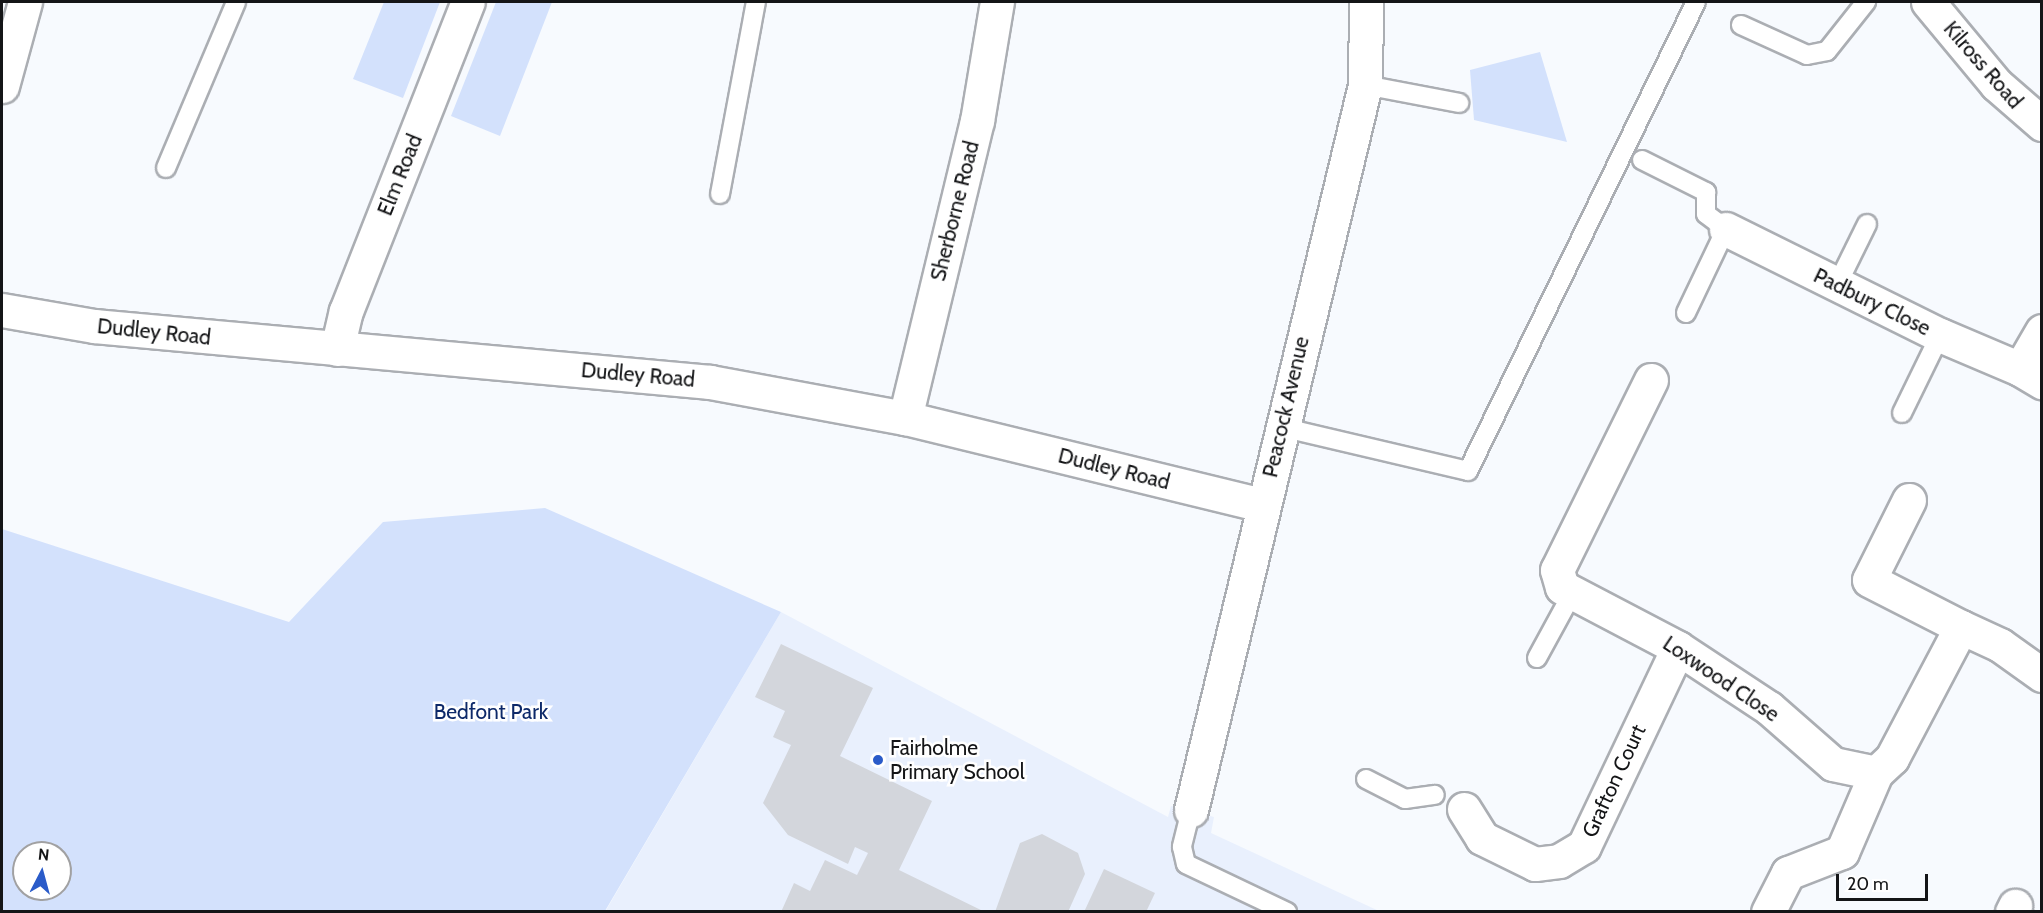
<!DOCTYPE html>
<html>
<head>
<meta charset="utf-8">
<style>
  body { margin:0 }
  #map { position:relative; width:2043px; height:913px; overflow:hidden; background:#f7fafe; font-family:Cabin,sans-serif }
  div>[style] { position:absolute }
  .built>* { inset:0; background:#e9f0fd }
  .green>* { inset:0; background:#d3e1fc }
  .building>* { inset:0; background:#d3d6dc }
  .roads { filter:drop-shadow(2px 0 #abaeb3) drop-shadow(-2px 0 #abaeb3) drop-shadow(0 2px #abaeb3) drop-shadow(0 -2px #abaeb3) }
  .service>* { height:18px; margin:-9px; padding:0 9px; transform-origin:9px; border-radius:9px; background:#fff }
  .minor>* { height:33px; margin:-16.5px; padding:0 16.5px; transform-origin:16.5px; border-radius:16.5px; background:#fff }
  .dots>* { width:16px; height:16px; translate:-50% -50%; box-sizing:border-box; border:3px solid #fff; border-radius:50% }
  span { translate:-50% -50%; white-space:nowrap; text-align:center; line-height:1.15; -webkit-text-stroke:5px #fff; paint-order:stroke }
  .street-label { font-size:21px; color:#141517 }
  .park-label { font-size:21px; color:#0d2969 }
  .poi-label { font-size:21px; color:#141517 }
  .left { translate:0 -50%; text-align:left }
  .frame { position:absolute; inset:0; border:3px solid #141517; pointer-events:none }
  .north { position:absolute; left:12px; top:841px; width:60px; height:60px; box-sizing:border-box; background:#fff; border:2px solid #a1a1a2; border-radius:50%; rotate:6deg; font-size:16px; font-weight:700; line-height:24px; text-align:center; color:#141517 }
  .north::after { content:''; display:block; margin:auto; width:21px; height:27px; background:#2a5bc9; clip-path:polygon(50% 0,100% 100%,50% 72%,0 100%) }
  .scale { position:absolute; left:1836px; top:874px; width:92px; height:27px; box-sizing:border-box; border:3px solid #141517; border-top:0; padding-left:8px; font-size:18px; line-height:21px; white-space:nowrap; color:#141517; -webkit-text-stroke:4px #fff; paint-order:stroke }
</style>
</head>
<body>
<div id="map">
  <div class="built">
    <i style="clip-path:polygon(781px 612px,1168px 817px,1171px 806px,1214px 817px,1211px 833px,1379px 911px,605px 912px)"></i>
  </div>
  <div class="green">
    <i style="clip-path:polygon(384px 2px,440px 2px,403px 98px,353px 79px)"></i>
    <i style="clip-path:polygon(496px 2px,552px 2px,500px 136px,451px 116px)"></i>
    <i style="clip-path:polygon(1540px 52px,1567px 142px,1474px 120px,1470px 70px)"></i>
    <i style="clip-path:polygon(evenodd,545px 508px,781px 612px,605px 911px,2px 911px,2px 529px,289px 622px,383px 522px,545px 508px,24px 853px,60px 853px,60px 889px,24px 889px,24px 853px)"></i>
  </div>
  <div class="building">
    <i style="clip-path:polygon(781px 644px,873px 688px,840px 756px,932px 801px,899px 870px,985px 912px,781px 912px,794px 883px,810px 891px,825px 860px,857px 875px,868px 853px,855px 847px,848px 864px,788px 835px,763px 803px,791px 745px,773px 737px,785px 711px,755px 697px)"></i>
    <i style="clip-path:polygon(1042px 834px,1078px 853px,1085px 874px,1068px 912px,995px 912px,1020px 843px)"></i>
    <i style="clip-path:polygon(1104px 869px,1155px 893px,1146px 912px,1084px 912px)"></i>
  </div>
  <div class="roads">
    <div class="service">
      <i style="left:1741px;top:25px;width:72px;rotate:24.4deg"></i>
      <i style="left:1807px;top:55px;width:20px;rotate:-11deg"></i>
      <i style="left:1827px;top:51px;width:63px;rotate:-51.5deg"></i>
      <i style="left:1365px;top:85px;width:96px;rotate:10.8deg"></i>
      <i style="left:1642px;top:160px;width:72px;rotate:26.6deg"></i>
      <i style="left:1706px;top:192px;width:22px;rotate:90deg"></i>
      <i style="left:1706px;top:214px;width:25px;rotate:37deg"></i>
      <i style="left:1726px;top:229px;width:93px;rotate:115.5deg"></i>
      <i style="left:166px;top:168px;width:180px;rotate:-67.1deg"></i>
      <i style="left:720px;top:194px;width:195px;rotate:-79.4deg"></i>
      <i style="left:1837px;top:285px;width:68px;rotate:-63.8deg"></i>
      <i style="left:1902px;top:413px;width:87px;rotate:-64deg"></i>
      <i style="left:1281px;top:427px;width:192px;rotate:13.2deg"></i>
      <i style="left:1468px;top:471px;width:521px;rotate:-64.07deg"></i>
      <i style="left:1537px;top:658px;width:75px;rotate:-61.4deg"></i>
      <i style="left:1366px;top:779px;width:44px;rotate:27.1deg"></i>
      <i style="left:1405px;top:799px;width:30px;rotate:-8deg"></i>
      <i style="left:1191px;top:810px;width:38px;rotate:104deg"></i>
      <i style="left:1182px;top:847px;width:17px;rotate:77deg"></i>
      <i style="left:1186px;top:864px;width:112px;rotate:25.4deg"></i>
    </div>
    <div class="minor">
      <i style="left:1928px;top:2px;width:107px;rotate:50.3deg"></i>
      <i style="left:1996px;top:84px;width:61px;rotate:41deg"></i>
      <i style="left:2px;top:86px;width:87px;rotate:-74.7deg"></i>
      <i style="left:1726px;top:229px;width:239px;rotate:26.4deg"></i>
      <i style="left:1940px;top:335px;width:87px;rotate:23deg"></i>
      <i style="left:2px;top:310px;width:93px;rotate:9.9deg"></i>
      <i style="left:94px;top:326px;width:619px;rotate:5.19deg"></i>
      <i style="left:710px;top:382px;width:198px;rotate:10.5deg"></i>
      <i style="left:905px;top:418px;width:368px;rotate:13.7deg"></i>
      <i style="left:2042px;top:331px;width:44px;rotate:120.1deg"></i>
      <i style="left:2020px;top:369px;width:26px;rotate:31deg"></i>
      <i style="left:337px;top:349px;width:39px;rotate:-77deg"></i>
      <i style="left:346px;top:311px;width:332px;rotate:-68.5deg"></i>
      <i style="left:1651px;top:380px;width:212px;rotate:116.3deg"></i>
      <i style="left:1557px;top:570px;width:18px;rotate:74deg"></i>
      <i style="left:1562px;top:587px;width:131px;rotate:27.7deg"></i>
      <i style="left:1678px;top:648px;width:109px;rotate:33.4deg"></i>
      <i style="left:1769px;top:708px;width:85px;rotate:41.2deg"></i>
      <i style="left:1833px;top:764px;width:44px;rotate:11.8deg"></i>
      <i style="left:1876px;top:773px;width:22px;rotate:-43deg"></i>
      <i style="left:1892px;top:758px;width:148px;rotate:-62.2deg"></i>
      <i style="left:1961px;top:627px;width:43px;rotate:24.8deg"></i>
      <i style="left:2000px;top:645px;width:52px;rotate:35.5deg"></i>
      <i style="left:905px;top:418px;width:306px;rotate:-76.4deg"></i>
      <i style="left:977px;top:121px;width:121px;rotate:-80.5deg"></i>
      <i style="left:1909px;top:500px;width:89px;rotate:116.6deg"></i>
      <i style="left:1869px;top:580px;width:103px;rotate:27.1deg"></i>
      <i style="left:1464px;top:809px;width:34px;rotate:58deg"></i>
      <i style="left:1482px;top:838px;width:59px;rotate:26.1deg"></i>
      <i style="left:1535px;top:864px;width:24px;rotate:-7deg"></i>
      <i style="left:1559px;top:861px;width:29px;rotate:-31deg"></i>
      <i style="left:1584px;top:846px;width:219px;rotate:-64.6deg"></i>
      <i style="left:1191px;top:810px;width:746px;rotate:-76.5deg"></i>
      <i style="left:1365px;top:85px;width:83px;rotate:-89.3deg"></i>
      <i style="left:1768px;top:912px;width:44px;rotate:-62.9deg"></i>
      <i style="left:1788px;top:873px;width:58px;rotate:-21.3deg"></i>
      <i style="left:1842px;top:852px;width:86px;rotate:-66.7deg"></i>
      <i style="left:2012px;top:912px;width:7px;rotate:-63deg"></i>
    </div>
  </div>
  <div class="dots">
    <i style="left:878px;top:760px;background:#2a5bc9"></i>
  </div>
  <div class="street-label">
    <span style="left:1983px;top:65px;rotate:49deg">Kilross Road</span>
    <span style="left:400px;top:175px;rotate:-68deg">Elm Road</span>
    <span style="left:955px;top:211px;rotate:-76deg">Sherborne Road</span>
    <span style="left:1872px;top:302px;rotate:26deg">Padbury Close</span>
    <span style="left:154px;top:332px;rotate:6deg">Dudley Road</span>
    <span style="left:638px;top:375px;rotate:5deg">Dudley Road</span>
    <span style="left:1286px;top:407px;rotate:-77deg">Peacock Avenue</span>
    <span style="left:1114px;top:469px;rotate:14deg">Dudley Road</span>
    <span style="left:1721px;top:679px;rotate:34deg">Loxwood Close</span>
    <span style="left:1614px;top:781px;rotate:-65deg">Grafton Court</span>
  </div>
  <div class="park-label">
    <span style="left:491px;top:712px">Bedfont Park</span>
  </div>
  <div class="poi-label">
    <span class="left" style="left:890px;top:760px">Fairholme<br>Primary School</span>
  </div>
  <div class="frame"></div>
  <div class="north">N</div>
  <div class="scale">20 m</div>
</div>
</body>
</html>
